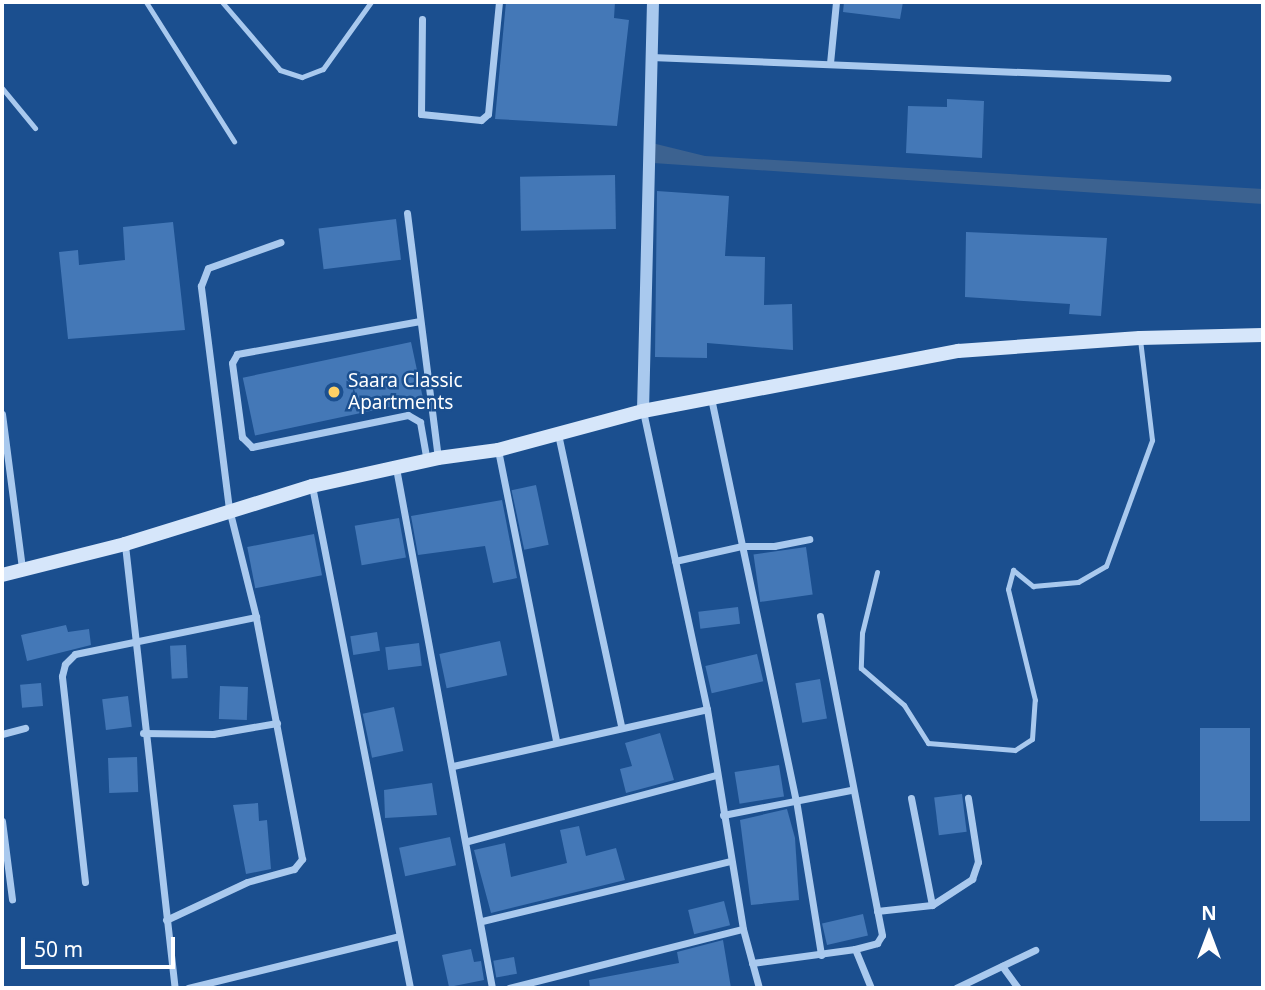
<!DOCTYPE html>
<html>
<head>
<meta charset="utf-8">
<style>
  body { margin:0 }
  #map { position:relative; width:1265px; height:990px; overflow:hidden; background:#1b4f8f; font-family:"Noto Sans",sans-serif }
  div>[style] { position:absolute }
  .water>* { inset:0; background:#3c6290 }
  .building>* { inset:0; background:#4478b7; transform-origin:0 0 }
  .service>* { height:5px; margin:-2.5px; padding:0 2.5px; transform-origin:2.5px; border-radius:2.5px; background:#a9c9ee }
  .minor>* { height:7px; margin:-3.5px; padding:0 3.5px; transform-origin:3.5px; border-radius:3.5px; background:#a9c9ee }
  .tertiary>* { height:12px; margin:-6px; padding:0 6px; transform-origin:6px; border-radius:6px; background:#a9c9ee }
  .secondary>* { height:14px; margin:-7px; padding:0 7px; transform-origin:7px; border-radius:7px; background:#d6e6fa }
  .dots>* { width:19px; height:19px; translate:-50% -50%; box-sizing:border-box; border:4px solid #1b4f8f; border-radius:50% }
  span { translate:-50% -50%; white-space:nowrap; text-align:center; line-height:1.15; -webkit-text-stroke:5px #1b4f8f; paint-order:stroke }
  .poi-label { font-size:19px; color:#fff }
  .left { translate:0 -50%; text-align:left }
  .frame { position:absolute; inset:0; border:4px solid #fff; pointer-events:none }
  .north { position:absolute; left:1174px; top:899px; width:70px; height:70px; -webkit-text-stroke:5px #1b4f8f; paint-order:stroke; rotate:0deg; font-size:19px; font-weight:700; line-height:28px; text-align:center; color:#fff }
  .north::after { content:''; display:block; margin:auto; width:24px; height:32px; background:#fff; clip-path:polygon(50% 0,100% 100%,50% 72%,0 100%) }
  .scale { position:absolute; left:21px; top:937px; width:154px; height:32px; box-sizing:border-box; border:4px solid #fff; border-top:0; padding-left:9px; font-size:21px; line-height:24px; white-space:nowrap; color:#fff; -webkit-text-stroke:5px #1b4f8f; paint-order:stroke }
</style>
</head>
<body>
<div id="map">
  <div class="water">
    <i style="clip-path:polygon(652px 143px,705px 156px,1263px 189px,1263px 204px,653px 163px)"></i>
  </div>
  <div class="building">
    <i style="clip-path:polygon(506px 2px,615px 2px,614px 18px,629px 20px,617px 126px,495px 119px)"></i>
    <i style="clip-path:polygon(844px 2px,903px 2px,900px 19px,843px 12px)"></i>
    <i style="clip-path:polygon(947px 99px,984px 101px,982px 158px,906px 153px,908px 106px,947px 107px)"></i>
    <i style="left:615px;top:175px;width:54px;height:95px;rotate:89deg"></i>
    <i style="clip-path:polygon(657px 191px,729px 196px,725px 256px,765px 257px,764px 305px,792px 304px,793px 350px,707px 343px,707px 358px,655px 357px)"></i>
    <i style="left:396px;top:219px;width:41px;height:78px;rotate:83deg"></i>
    <i style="clip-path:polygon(173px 222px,185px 330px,68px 339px,59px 252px,78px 250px,79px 265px,125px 260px,123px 227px)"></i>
    <i style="clip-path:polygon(966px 232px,1107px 238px,1101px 316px,1069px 314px,1070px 304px,965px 297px)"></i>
    <i style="left:411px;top:342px;width:59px;height:172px;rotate:78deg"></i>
    <i style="left:536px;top:485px;width:61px;height:25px;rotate:78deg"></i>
    <i style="clip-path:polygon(502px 500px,517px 578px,493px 583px,485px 546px,418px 555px,411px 516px)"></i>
    <i style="left:399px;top:518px;width:40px;height:45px;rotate:80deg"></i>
    <i style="left:314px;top:534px;width:42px;height:68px;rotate:79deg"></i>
    <i style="left:806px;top:547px;width:48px;height:53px;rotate:82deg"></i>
    <i style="left:738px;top:607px;width:17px;height:40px;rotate:83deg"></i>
    <i style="clip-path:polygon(66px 625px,68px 632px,89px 629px,91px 645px,27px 661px,21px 635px)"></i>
    <i style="left:377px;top:632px;width:19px;height:27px;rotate:81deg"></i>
    <i style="left:500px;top:641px;width:35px;height:62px;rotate:78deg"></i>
    <i style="left:419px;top:643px;width:23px;height:34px;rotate:83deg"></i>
    <i style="left:186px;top:645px;width:33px;height:16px;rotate:87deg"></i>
    <i style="left:757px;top:654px;width:28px;height:53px;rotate:77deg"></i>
    <i style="left:820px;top:679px;width:40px;height:25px;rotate:80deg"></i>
    <i style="left:41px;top:683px;width:23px;height:21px;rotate:85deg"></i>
    <i style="left:220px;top:686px;width:28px;height:33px;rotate:2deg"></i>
    <i style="left:128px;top:696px;width:31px;height:26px;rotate:83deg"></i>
    <i style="left:394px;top:707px;width:45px;height:32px;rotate:78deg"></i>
    <i style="left:1200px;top:728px;width:50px;height:93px"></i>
    <i style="clip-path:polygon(660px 733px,674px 780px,626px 793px,620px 769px,632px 766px,625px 743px)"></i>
    <i style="left:137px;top:757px;width:35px;height:29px;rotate:88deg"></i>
    <i style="left:779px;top:765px;width:32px;height:45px;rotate:81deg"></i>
    <i style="clip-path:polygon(432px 783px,437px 815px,385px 818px,384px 790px)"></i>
    <i style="left:962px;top:794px;width:38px;height:28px;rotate:83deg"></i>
    <i style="clip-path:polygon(258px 803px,259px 821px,267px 820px,271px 869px,246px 874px,233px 805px)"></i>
    <i style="clip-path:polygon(787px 809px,795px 838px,799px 900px,751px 905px,740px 820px)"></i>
    <i style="clip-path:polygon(579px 826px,586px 856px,616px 848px,625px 880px,491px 913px,474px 850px,505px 843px,511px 877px,567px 863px,560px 830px)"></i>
    <i style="left:450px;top:837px;width:29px;height:52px;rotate:78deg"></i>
    <i style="left:724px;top:901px;width:25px;height:37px;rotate:76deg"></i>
    <i style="left:863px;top:914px;width:22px;height:42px;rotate:77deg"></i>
    <i style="clip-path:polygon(723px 940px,731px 988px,590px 988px,589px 980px,679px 963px,677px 952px)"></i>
    <i style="clip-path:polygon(471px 949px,474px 962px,481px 961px,484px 980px,449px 987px,442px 955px)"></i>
    <i style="left:514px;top:957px;width:17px;height:21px;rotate:80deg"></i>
  </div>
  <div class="service">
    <i style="left:146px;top:2px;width:165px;rotate:57.7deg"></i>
    <i style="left:222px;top:2px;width:89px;rotate:49.5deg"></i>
    <i style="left:280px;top:70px;width:23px;rotate:18deg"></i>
    <i style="left:302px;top:77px;width:22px;rotate:-21deg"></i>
    <i style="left:323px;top:69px;width:82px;rotate:-54.4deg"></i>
    <i style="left:2px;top:88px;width:52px;rotate:50.5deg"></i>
    <i style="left:877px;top:572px;width:63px;rotate:103.8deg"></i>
    <i style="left:862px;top:633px;width:35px;rotate:92deg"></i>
    <i style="left:861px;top:668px;width:57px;rotate:40.7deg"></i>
    <i style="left:904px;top:705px;width:45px;rotate:57.7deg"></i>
    <i style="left:928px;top:743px;width:87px;rotate:4.6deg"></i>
    <i style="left:1015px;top:750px;width:20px;rotate:-33deg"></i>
    <i style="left:1032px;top:739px;width:39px;rotate:-86deg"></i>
    <i style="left:1035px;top:700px;width:114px;rotate:-103.7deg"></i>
    <i style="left:1008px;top:589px;width:20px;rotate:-75deg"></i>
    <i style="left:1013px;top:570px;width:26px;rotate:39deg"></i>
    <i style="left:1033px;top:586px;width:45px;rotate:-5.1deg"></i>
    <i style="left:1078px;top:582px;width:32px;rotate:-30deg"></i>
    <i style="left:1106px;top:566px;width:134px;rotate:-69.9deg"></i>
    <i style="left:1152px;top:440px;width:101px;rotate:-96.8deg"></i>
  </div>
  <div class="minor">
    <i style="left:422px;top:19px;width:95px;rotate:90.6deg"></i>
    <i style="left:421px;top:114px;width:60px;rotate:5.7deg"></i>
    <i style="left:481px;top:120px;width:9px;rotate:-41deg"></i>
    <i style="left:488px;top:114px;width:113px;rotate:-84.4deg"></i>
    <i style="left:651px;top:57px;width:517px;rotate:2.33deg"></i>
    <i style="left:830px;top:63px;width:61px;rotate:-84.4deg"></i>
    <i style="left:407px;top:213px;width:247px;rotate:82.8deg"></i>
    <i style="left:420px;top:321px;width:186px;rotate:169.8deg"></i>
    <i style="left:237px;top:354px;width:10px;rotate:119deg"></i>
    <i style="left:232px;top:363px;width:75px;rotate:82.3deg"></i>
    <i style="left:242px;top:437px;width:14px;rotate:45deg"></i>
    <i style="left:252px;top:447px;width:159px;rotate:-11.6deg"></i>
    <i style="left:408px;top:415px;width:14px;rotate:30deg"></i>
    <i style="left:420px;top:422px;width:40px;rotate:80deg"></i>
    <i style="left:711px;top:398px;width:411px;rotate:78.1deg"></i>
    <i style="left:796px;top:800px;width:157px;rotate:80.8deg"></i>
    <i style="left:643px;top:411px;width:305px;rotate:77.9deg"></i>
    <i style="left:707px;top:709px;width:223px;rotate:80.7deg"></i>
    <i style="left:743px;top:929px;width:61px;rotate:74.8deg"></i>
    <i style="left:2px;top:414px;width:156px;rotate:82.6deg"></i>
    <i style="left:558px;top:434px;width:299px;rotate:77.8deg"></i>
    <i style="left:498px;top:450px;width:296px;rotate:78.7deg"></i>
    <i style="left:396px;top:468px;width:529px;rotate:79.54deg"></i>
    <i style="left:312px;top:486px;width:511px;rotate:78.95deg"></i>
    <i style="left:125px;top:545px;width:446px;rotate:83.6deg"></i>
    <i style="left:675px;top:561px;width:69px;rotate:-12.6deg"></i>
    <i style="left:742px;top:546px;width:32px"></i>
    <i style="left:774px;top:546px;width:36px;rotate:-11deg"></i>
    <i style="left:143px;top:733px;width:70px;rotate:0.8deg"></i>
    <i style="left:213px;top:734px;width:65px;rotate:-9.8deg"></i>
    <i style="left:2px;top:734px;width:24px;rotate:-15deg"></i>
    <i style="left:453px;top:766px;width:260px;rotate:-12.6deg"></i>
    <i style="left:911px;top:798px;width:109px;rotate:78.9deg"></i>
    <i style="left:723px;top:815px;width:130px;rotate:-11.1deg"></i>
    <i style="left:2px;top:821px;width:79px;rotate:82.7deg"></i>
    <i style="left:468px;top:841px;width:257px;rotate:-14.9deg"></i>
    <i style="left:85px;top:882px;width:207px;rotate:-96.4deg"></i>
    <i style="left:62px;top:676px;width:12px;rotate:-76deg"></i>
    <i style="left:65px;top:664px;width:14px;rotate:-45deg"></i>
    <i style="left:75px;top:654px;width:185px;rotate:-11.6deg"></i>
    <i style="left:877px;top:911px;width:55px;rotate:-6.2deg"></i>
    <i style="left:932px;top:905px;width:48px;rotate:-33deg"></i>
    <i style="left:972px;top:879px;width:18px;rotate:-71deg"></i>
    <i style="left:978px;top:862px;width:65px;rotate:-98.9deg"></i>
    <i style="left:166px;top:920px;width:89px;rotate:-25.1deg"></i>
    <i style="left:247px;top:882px;width:49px;rotate:-15.5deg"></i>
    <i style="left:294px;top:869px;width:13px;rotate:-51deg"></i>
    <i style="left:302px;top:859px;width:246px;rotate:-100.8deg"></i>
    <i style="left:256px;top:617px;width:111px;rotate:-104deg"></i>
    <i style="left:229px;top:509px;width:225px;rotate:-97.2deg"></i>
    <i style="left:201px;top:286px;width:19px;rotate:-69deg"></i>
    <i style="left:208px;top:268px;width:77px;rotate:-19.6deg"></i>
    <i style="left:482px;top:921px;width:255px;rotate:-13.6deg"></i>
    <i style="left:855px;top:949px;width:42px;rotate:67.7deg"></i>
    <i style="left:752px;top:963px;width:104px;rotate:-7.7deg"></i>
    <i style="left:855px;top:949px;width:23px;rotate:-15deg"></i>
    <i style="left:877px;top:943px;width:9px;rotate:-58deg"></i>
    <i style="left:882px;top:935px;width:325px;rotate:-101deg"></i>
    <i style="left:1002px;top:966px;width:27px;rotate:54deg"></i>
    <i style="left:188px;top:988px;width:217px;rotate:-13.8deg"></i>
    <i style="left:509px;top:988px;width:241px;rotate:-14.2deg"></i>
    <i style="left:956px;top:988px;width:88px;rotate:-25.7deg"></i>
  </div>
  <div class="tertiary">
    <i style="left:643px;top:411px;width:409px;rotate:-88.6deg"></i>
  </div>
  <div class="secondary">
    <i style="left:2px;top:575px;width:127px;rotate:-14.1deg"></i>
    <i style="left:125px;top:544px;width:196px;rotate:-17.2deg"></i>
    <i style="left:312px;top:486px;width:129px;rotate:-12.5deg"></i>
    <i style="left:438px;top:458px;width:61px;rotate:-7.6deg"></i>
    <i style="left:498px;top:450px;width:150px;rotate:-15.1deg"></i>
    <i style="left:643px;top:411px;width:321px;rotate:-10.8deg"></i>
    <i style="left:958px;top:351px;width:182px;rotate:-4.1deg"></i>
    <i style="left:1140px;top:338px;width:123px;rotate:-1.4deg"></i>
  </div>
  <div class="dots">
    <i style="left:334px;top:392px;background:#ffd166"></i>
  </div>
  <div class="poi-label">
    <span class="left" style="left:348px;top:392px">Saara Classic<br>Apartments</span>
  </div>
  <div class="frame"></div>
  <div class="north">N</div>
  <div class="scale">50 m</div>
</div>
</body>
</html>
